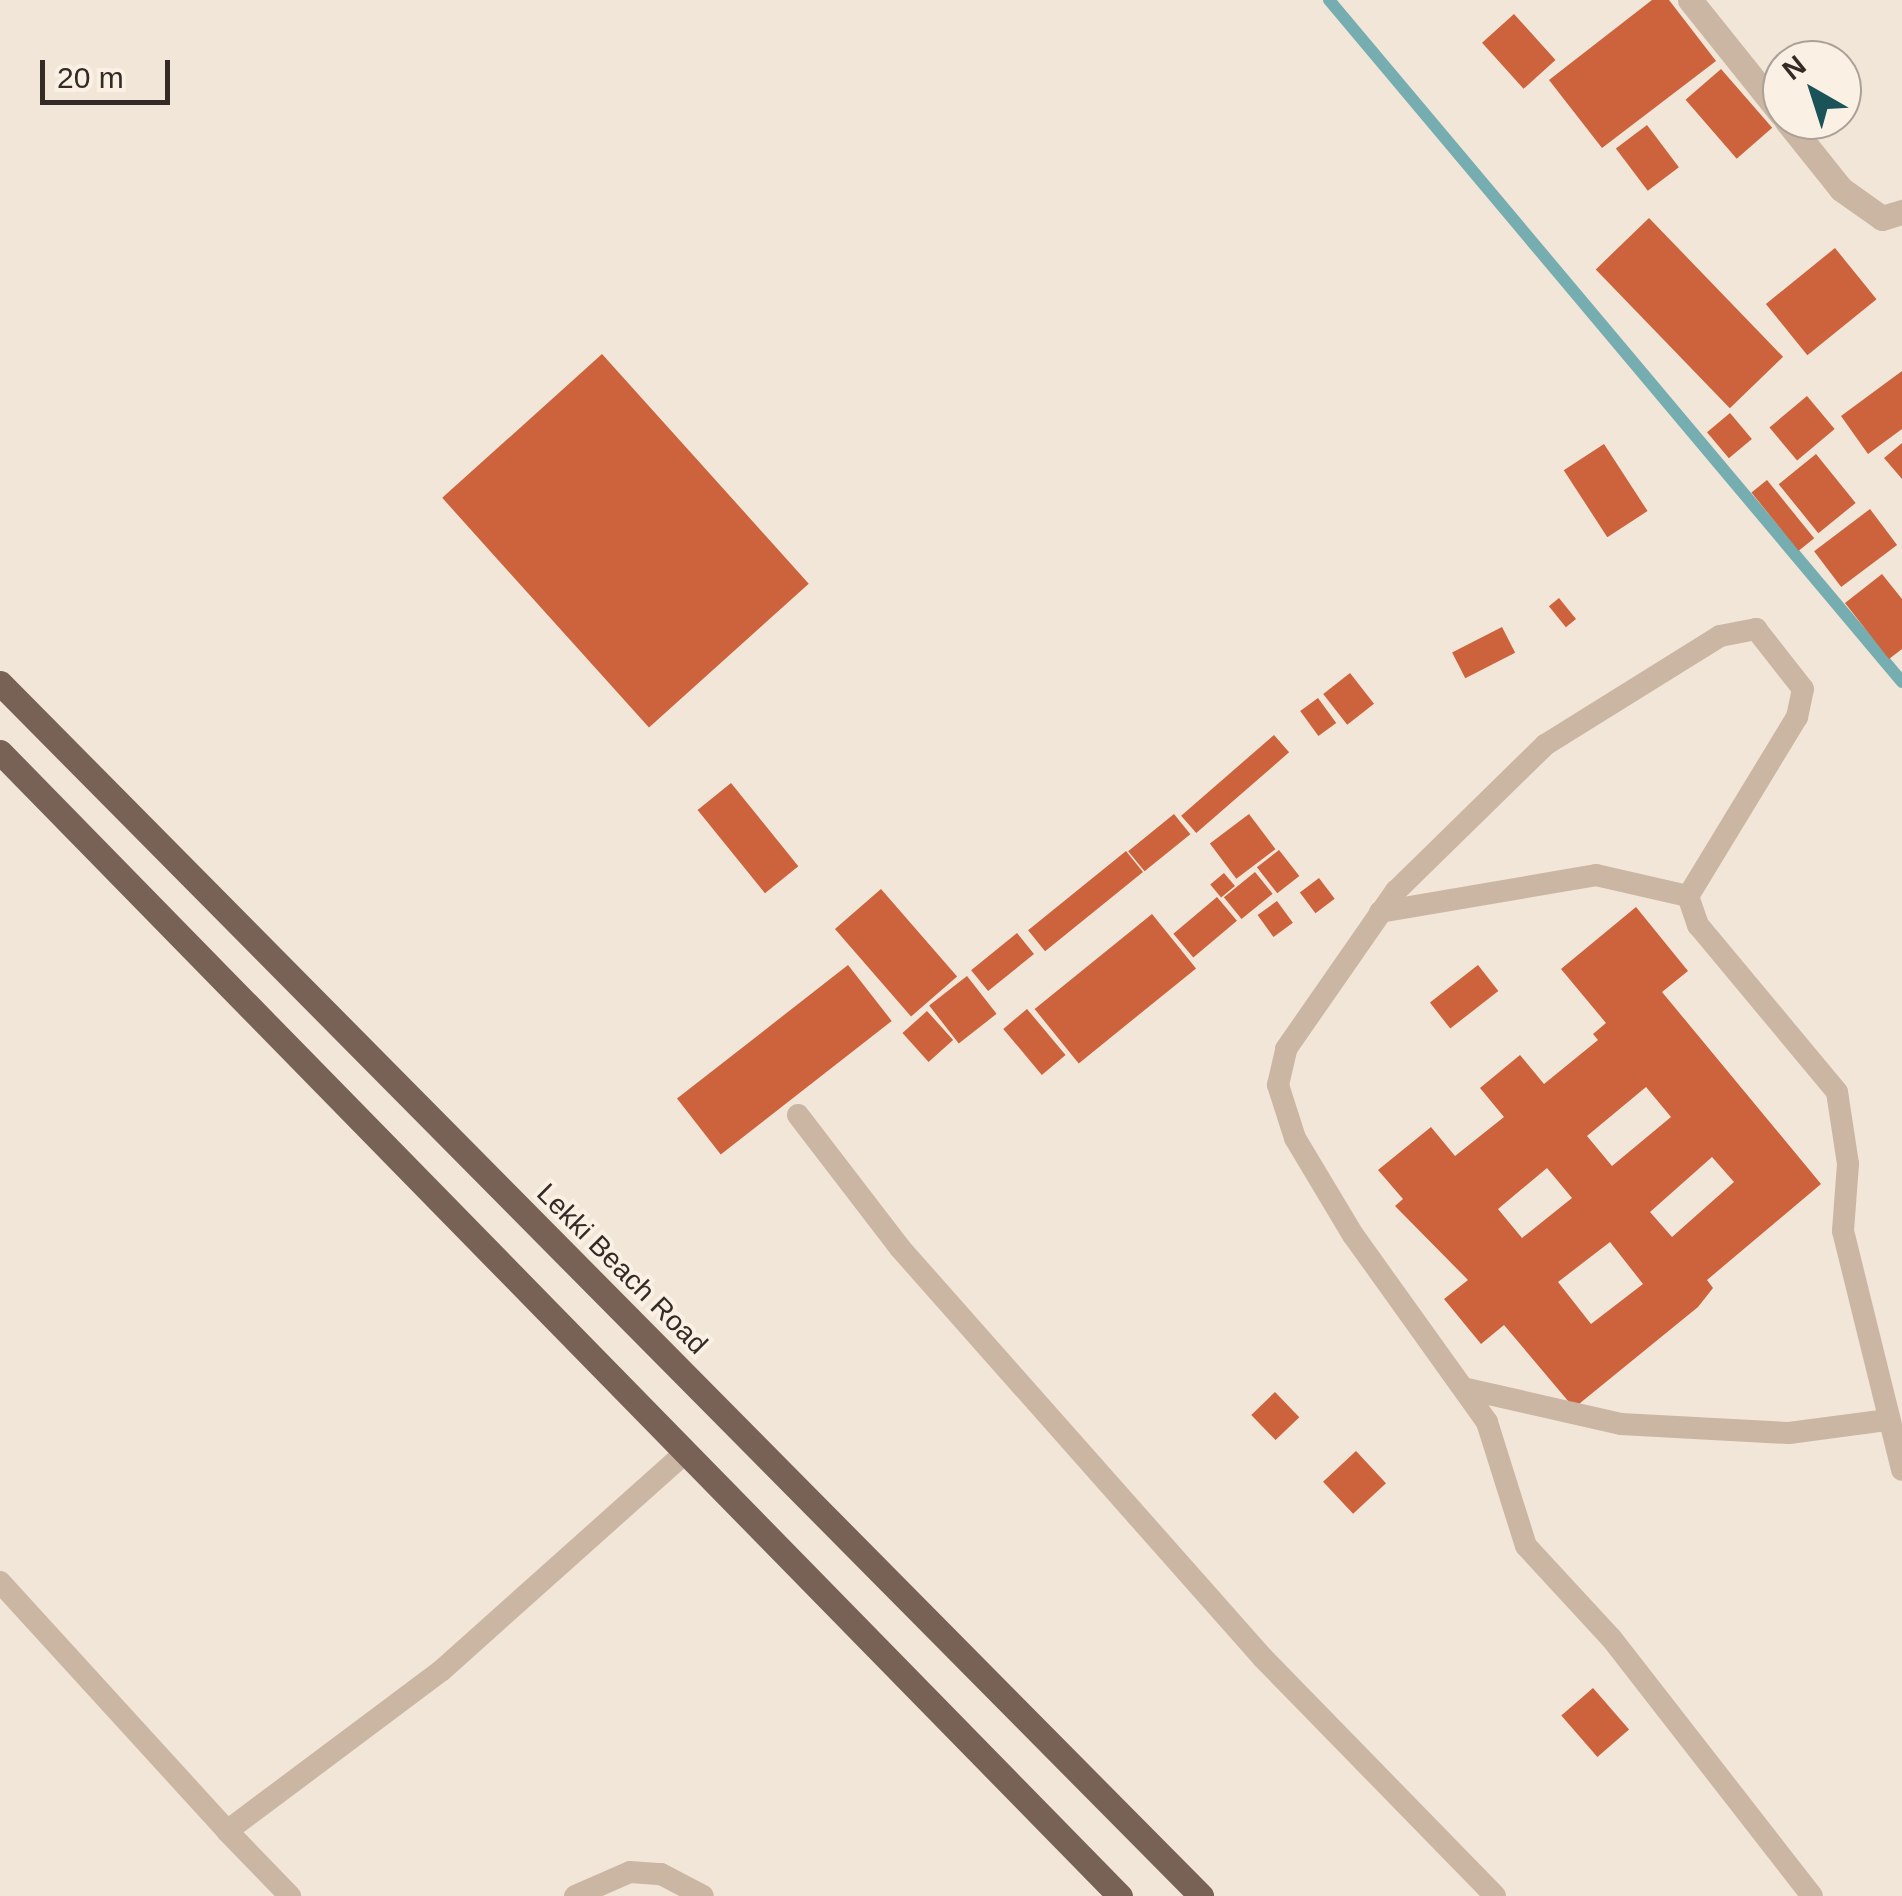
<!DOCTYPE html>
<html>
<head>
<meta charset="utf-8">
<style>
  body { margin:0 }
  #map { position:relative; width:1902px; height:1896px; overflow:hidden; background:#f2e6d8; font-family:Helvetica,sans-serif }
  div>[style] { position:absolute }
  .stream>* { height:12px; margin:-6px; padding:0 6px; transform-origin:6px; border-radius:6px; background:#76adb0 }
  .building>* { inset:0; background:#cc633c; transform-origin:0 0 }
  .service>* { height:22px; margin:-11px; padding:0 11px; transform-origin:11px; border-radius:11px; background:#cbb6a3 }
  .minor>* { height:25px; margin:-12.5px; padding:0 12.5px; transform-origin:12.5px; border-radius:12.5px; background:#cbb6a3 }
  .primary>* { height:25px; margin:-12.5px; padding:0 12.5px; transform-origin:12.5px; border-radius:12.5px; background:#786256 }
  span { translate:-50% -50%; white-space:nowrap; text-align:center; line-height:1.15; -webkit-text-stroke:8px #faf0e4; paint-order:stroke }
  .street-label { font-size:28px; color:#352b26 }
  .north { position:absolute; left:1762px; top:40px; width:100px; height:100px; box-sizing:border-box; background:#faf0e4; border:2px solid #aba198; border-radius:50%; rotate:321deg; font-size:28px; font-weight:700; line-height:40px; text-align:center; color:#352b26 }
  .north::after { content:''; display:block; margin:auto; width:35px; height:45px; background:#1a5358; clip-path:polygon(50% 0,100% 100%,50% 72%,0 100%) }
  .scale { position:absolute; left:40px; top:60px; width:130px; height:45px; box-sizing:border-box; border:5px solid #352b26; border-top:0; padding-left:12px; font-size:30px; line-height:35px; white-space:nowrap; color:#352b26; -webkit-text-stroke:8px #faf0e4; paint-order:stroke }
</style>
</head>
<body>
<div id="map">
  <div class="stream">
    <i style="left:1329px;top:0;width:891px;rotate:49.96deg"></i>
  </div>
  <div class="building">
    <i style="clip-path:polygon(1652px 0,1669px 0,1716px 61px,1602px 148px,1549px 80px)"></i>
    <i style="left:1514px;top:14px;width:62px;height:43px;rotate:48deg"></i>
    <i style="left:1721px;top:69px;width:78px;height:47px;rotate:49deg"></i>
    <i style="left:1647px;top:125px;width:53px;height:39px;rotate:53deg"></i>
    <i style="left:1649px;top:218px;width:193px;height:74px;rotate:46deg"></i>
    <i style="left:1835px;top:248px;width:66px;height:89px;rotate:51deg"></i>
    <i style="left:602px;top:354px;width:309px;height:215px;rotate:48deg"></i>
    <i style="clip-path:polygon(1902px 371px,1902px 429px,1868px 454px,1841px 416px)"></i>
    <i style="left:1807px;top:396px;width:43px;height:49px;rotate:50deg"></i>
    <i style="left:1730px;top:413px;width:34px;height:30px;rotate:50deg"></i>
    <i style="clip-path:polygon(1902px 443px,1902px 479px,1884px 458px)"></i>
    <i style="left:1604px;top:444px;width:80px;height:48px;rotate:57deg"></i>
    <i style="left:1816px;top:454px;width:63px;height:48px;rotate:51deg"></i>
    <i style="left:1767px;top:480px;width:75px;height:20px;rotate:51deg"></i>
    <i style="left:1870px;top:509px;width:45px;height:70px;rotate:53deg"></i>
    <i style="clip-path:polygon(1882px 574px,1902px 599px,1902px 649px,1889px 659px,1845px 603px)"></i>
    <i style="left:1559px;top:598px;width:27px;height:13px;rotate:51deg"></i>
    <i style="left:1502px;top:627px;width:29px;height:56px;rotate:63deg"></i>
    <i style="left:1350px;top:673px;width:39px;height:34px;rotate:52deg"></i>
    <i style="left:1318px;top:698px;width:31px;height:22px;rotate:54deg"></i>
    <i style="left:1274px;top:735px;width:23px;height:123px;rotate:49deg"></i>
    <i style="left:731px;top:783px;width:107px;height:43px;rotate:51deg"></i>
    <i style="left:1174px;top:814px;width:26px;height:59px;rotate:51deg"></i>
    <i style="left:1249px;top:814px;width:44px;height:49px;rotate:53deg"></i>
    <i style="left:1279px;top:850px;width:33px;height:28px;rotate:52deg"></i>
    <i style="left:1126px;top:851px;width:27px;height:126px;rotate:51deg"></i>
    <i style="left:1255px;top:872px;width:28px;height:40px;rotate:51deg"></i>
    <i style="left:1224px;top:873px;width:17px;height:18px;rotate:50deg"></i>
    <i style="left:1319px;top:878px;width:26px;height:24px;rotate:53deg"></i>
    <i style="left:881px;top:889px;width:116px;height:61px;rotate:49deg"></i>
    <i style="left:1217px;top:897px;width:31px;height:57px;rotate:50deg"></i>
    <i style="left:1277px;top:901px;width:27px;height:24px;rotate:54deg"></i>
    <i style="clip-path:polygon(evenodd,1636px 907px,1688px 971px,1662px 992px,1821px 1184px,1707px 1280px,1713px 1288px,1698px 1307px,1574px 1408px,1504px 1325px,1481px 1344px,1444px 1299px,1468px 1280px,1395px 1206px,1403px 1199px,1378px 1170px,1431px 1127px,1455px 1156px,1504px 1117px,1480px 1088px,1520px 1055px,1544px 1084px,1598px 1040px,1593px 1034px,1606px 1023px,1561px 969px,1636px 907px,1646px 1087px,1671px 1117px,1612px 1166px,1587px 1136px,1646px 1087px,1636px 907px,1712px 1157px,1734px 1182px,1672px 1237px,1650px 1212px,1712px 1157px,1636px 907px,1547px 1168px,1572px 1198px,1522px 1238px,1498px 1209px,1547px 1168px,1636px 907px,1610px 1242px,1643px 1284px,1591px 1324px,1558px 1282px,1610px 1242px)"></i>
    <i style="left:1152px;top:914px;width:70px;height:151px;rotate:51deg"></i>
    <i style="left:1017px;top:933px;width:27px;height:59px;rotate:51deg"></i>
    <i style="left:848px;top:965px;width:71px;height:217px;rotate:52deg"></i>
    <i style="left:1478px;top:965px;width:33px;height:61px;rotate:52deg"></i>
    <i style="left:967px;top:976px;width:48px;height:48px;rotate:52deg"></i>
    <i style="left:1027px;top:1009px;width:60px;height:31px;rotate:50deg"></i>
    <i style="left:927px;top:1011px;width:39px;height:33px;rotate:48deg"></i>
    <i style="left:1275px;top:1392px;width:35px;height:33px;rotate:46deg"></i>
    <i style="left:1356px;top:1451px;width:44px;height:45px;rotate:47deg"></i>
    <i style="left:1593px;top:1688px;width:55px;height:42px;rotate:49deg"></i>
  </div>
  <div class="service">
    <i style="left:1380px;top:912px;width:219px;rotate:-9.7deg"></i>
    <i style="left:1596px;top:875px;width:94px;rotate:12.9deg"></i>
    <i style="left:798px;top:1115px;width:168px;rotate:52.5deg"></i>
    <i style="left:900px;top:1248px;width:548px;rotate:48.48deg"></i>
    <i style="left:1263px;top:1658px;width:332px;rotate:45.7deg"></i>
    <i style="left:1467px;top:1389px;width:158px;rotate:12.8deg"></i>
    <i style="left:1621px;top:1424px;width:168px;rotate:3.1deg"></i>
    <i style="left:1789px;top:1433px;width:98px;rotate:-7.6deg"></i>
    <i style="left:0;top:1582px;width:337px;rotate:47.6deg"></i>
    <i style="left:227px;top:1831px;width:267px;rotate:-36.8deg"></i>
    <i style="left:441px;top:1671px;width:329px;rotate:-41.8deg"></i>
    <i style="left:227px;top:1831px;width:91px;rotate:45.9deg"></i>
    <i style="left:575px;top:1896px;width:60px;rotate:-23.6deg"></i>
    <i style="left:630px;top:1872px;width:31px;rotate:4deg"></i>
    <i style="left:661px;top:1874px;width:47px;rotate:27.6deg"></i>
    <i style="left:1812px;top:1896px;width:327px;rotate:-127.9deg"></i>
    <i style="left:1611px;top:1638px;width:125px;rotate:-132.7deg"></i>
    <i style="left:1526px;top:1546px;width:130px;rotate:-107.5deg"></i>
    <i style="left:1487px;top:1422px;width:230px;rotate:-125.6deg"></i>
    <i style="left:1353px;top:1235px;width:113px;rotate:-120.9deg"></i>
    <i style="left:1295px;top:1138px;width:56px;rotate:-107.8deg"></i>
    <i style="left:1278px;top:1085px;width:37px;rotate:-77deg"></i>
    <i style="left:1286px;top:1049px;width:193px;rotate:-55.2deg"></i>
    <i style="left:1396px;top:891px;width:209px;rotate:-44.4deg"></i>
    <i style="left:1545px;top:745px;width:206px;rotate:-31.9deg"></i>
    <i style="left:1720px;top:636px;width:37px;rotate:-11deg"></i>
    <i style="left:1756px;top:629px;width:76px;rotate:51.9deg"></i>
    <i style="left:1803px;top:689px;width:29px;rotate:102deg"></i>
    <i style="left:1797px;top:717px;width:210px;rotate:121.3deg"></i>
    <i style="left:1688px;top:896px;width:31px;rotate:71deg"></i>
    <i style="left:1698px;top:925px;width:217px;rotate:50.2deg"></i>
    <i style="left:1837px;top:1092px;width:73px;rotate:81.3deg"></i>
    <i style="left:1848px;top:1164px;width:67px;rotate:94.3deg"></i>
    <i style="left:1843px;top:1231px;width:246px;rotate:76.1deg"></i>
  </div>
  <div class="minor">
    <i style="left:1690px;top:0;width:147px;rotate:51.3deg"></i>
    <i style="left:1786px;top:120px;width:88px;rotate:51.4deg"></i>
    <i style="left:1841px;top:189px;width:50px;rotate:35.3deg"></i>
    <i style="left:1882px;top:218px;width:21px;rotate:-17deg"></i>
  </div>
  <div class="primary">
    <i style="left:0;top:683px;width:1707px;rotate:45.28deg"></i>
    <i style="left:0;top:752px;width:1601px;rotate:45.61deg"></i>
  </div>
  <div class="street-label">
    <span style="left:622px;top:1269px;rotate:45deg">Lekki Beach Road</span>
  </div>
  <div class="north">N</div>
  <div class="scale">20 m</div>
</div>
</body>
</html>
